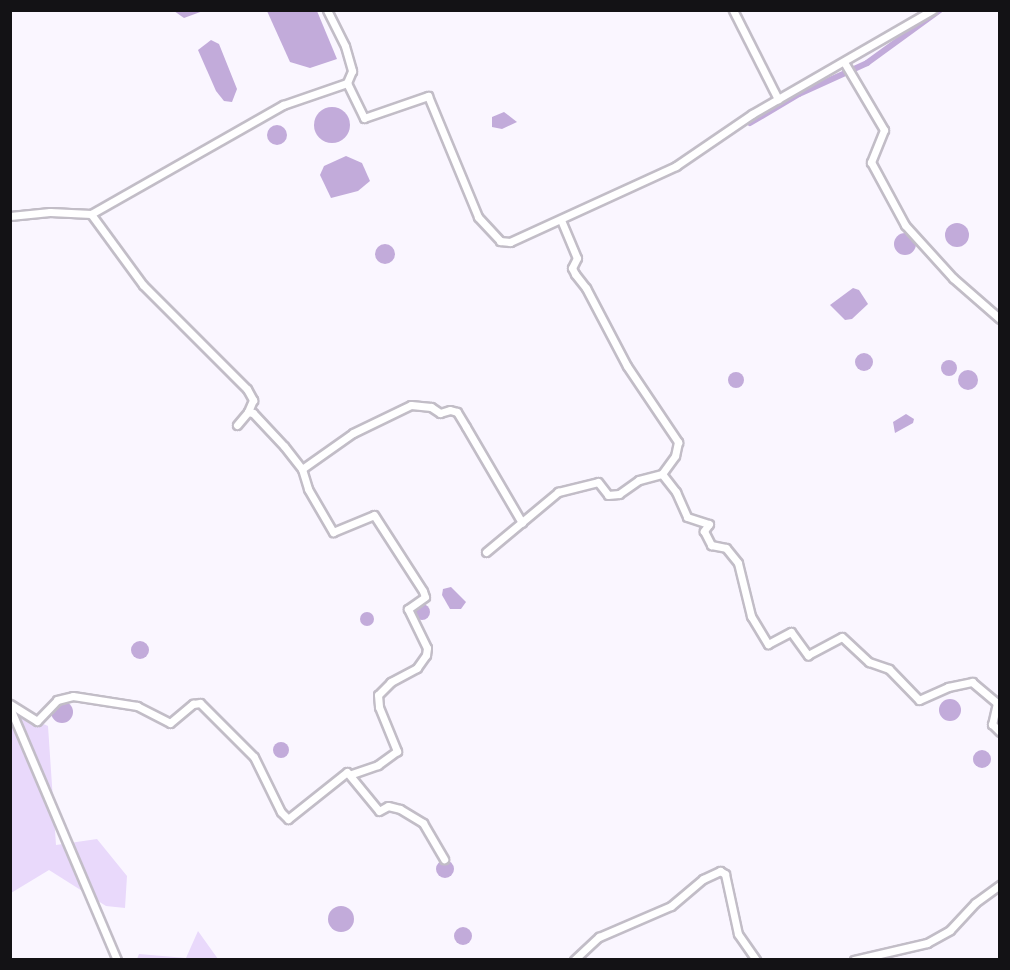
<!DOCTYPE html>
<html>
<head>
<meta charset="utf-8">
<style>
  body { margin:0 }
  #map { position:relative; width:1010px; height:970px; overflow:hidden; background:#faf6ff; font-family:"Varela Round",sans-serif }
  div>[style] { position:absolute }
  .green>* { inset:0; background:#e9d9fb }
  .water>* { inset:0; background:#c2abda }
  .round { border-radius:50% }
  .canal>* { height:6px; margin:-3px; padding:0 3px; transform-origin:3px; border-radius:3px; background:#c2abda }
  .roads { filter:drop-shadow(2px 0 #c2bdc7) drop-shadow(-2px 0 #c2bdc7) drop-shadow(0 2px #c2bdc7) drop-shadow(0 -2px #c2bdc7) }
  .minor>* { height:7px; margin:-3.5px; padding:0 3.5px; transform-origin:3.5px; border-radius:3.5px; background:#fff }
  span { translate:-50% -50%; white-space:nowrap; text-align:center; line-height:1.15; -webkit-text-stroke:4.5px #faf6ff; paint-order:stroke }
  .frame { position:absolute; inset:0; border:12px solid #131215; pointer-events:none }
</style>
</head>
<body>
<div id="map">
  <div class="green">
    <i style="clip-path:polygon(14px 711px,48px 726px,56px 845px,97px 839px,127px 876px,125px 908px,106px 906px,49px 870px,11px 893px,10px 712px)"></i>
    <i style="clip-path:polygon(198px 931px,218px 959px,137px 959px,139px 954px,186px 958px)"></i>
  </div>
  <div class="water">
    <i style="clip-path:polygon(174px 11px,203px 11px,184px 18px)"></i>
    <i style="clip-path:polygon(267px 11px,317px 11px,337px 59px,310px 68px,290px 62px)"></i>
    <i style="clip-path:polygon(211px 40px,219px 44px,237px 89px,232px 102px,224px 101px,216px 91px,198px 50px)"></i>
    <i class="round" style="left:314px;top:107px;width:36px;height:36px"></i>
    <i style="clip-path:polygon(504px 112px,517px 122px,502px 129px,492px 127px,492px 117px)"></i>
    <i class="round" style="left:267px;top:125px;width:20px;height:20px"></i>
    <i style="clip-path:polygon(346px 156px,362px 163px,370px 181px,358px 191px,331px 198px,320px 175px,324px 166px)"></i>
    <i class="round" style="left:945px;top:223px;width:24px;height:24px"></i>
    <i class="round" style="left:894px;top:233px;width:22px;height:22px"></i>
    <i class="round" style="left:375px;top:244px;width:20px;height:20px"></i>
    <i style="clip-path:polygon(853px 288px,859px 290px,868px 304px,852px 319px,845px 320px,830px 305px)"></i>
    <i class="round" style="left:855px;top:353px;width:18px;height:18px"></i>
    <i class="round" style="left:941px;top:360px;width:16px;height:16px"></i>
    <i class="round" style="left:958px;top:370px;width:20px;height:20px"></i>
    <i class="round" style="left:728px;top:372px;width:16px;height:16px"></i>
    <i style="clip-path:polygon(906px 414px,914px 419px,913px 423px,895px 433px,893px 422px)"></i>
    <i style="clip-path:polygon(451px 587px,466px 602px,461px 609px,450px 609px,442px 595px,443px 589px)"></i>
    <i class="round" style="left:414px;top:604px;width:16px;height:16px"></i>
    <i class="round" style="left:360px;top:612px;width:14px;height:14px"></i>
    <i class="round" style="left:131px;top:641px;width:18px;height:18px"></i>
    <i class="round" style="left:939px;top:699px;width:22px;height:22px"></i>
    <i class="round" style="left:51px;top:701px;width:22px;height:22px"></i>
    <i class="round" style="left:273px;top:742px;width:16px;height:16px"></i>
    <i class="round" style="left:973px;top:750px;width:18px;height:18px"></i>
    <i class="round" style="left:436px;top:860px;width:18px;height:18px"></i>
    <i class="round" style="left:328px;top:906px;width:26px;height:26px"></i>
    <i class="round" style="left:454px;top:927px;width:18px;height:18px"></i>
  </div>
  <div class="canal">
    <i style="left:750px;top:123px;width:57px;rotate:-30.6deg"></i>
    <i style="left:799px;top:94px;width:75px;rotate:-24.5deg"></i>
    <i style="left:867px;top:63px;width:90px;rotate:-36deg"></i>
  </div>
  <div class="roads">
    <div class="minor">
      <i style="left:327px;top:10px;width:40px;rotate:63.4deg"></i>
      <i style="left:345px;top:46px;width:26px;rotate:74deg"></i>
      <i style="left:352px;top:71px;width:13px;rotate:113deg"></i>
      <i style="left:733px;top:10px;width:100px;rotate:63.2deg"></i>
      <i style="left:844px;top:62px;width:79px;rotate:59.5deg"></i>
      <i style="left:884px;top:130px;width:35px;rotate:112deg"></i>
      <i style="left:871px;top:162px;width:72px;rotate:61.6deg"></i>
      <i style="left:905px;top:225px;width:72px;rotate:47.8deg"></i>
      <i style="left:953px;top:278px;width:62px;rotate:41.1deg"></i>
      <i style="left:91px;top:214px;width:88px;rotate:53.8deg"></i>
      <i style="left:143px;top:285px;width:147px;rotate:45deg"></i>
      <i style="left:247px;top:389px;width:13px;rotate:61deg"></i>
      <i style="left:253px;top:400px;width:13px;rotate:113deg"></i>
      <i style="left:10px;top:216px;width:40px;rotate:-5.7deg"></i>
      <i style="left:50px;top:212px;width:41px;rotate:2.8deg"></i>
      <i style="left:91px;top:214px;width:221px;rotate:-29.6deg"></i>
      <i style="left:283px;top:105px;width:68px;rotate:-19deg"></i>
      <i style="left:347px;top:83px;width:39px;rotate:64deg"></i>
      <i style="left:364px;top:118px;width:68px;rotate:-19deg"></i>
      <i style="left:428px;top:96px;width:131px;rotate:67.5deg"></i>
      <i style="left:478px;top:217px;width:33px;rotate:47deg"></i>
      <i style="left:500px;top:241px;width:10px;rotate:6deg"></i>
      <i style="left:510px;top:242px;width:183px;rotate:-24.6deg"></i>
      <i style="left:676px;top:166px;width:92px;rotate:-34.4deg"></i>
      <i style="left:752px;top:114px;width:208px;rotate:-30deg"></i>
      <i style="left:561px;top:220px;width:41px;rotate:67.2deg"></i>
      <i style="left:577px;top:258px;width:11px;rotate:117deg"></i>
      <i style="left:572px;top:268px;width:7px;rotate:63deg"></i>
      <i style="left:575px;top:274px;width:18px;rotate:52deg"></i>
      <i style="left:586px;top:288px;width:88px;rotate:62.3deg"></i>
      <i style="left:627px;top:366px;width:92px;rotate:56.1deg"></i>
      <i style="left:678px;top:442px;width:14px;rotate:102deg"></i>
      <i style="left:675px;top:456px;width:22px;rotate:126deg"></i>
      <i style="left:237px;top:425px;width:17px;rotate:-50deg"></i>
      <i style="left:248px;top:412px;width:5px;rotate:11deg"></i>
      <i style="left:253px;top:413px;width:45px;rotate:46.8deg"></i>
      <i style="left:284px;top:446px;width:29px;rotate:52deg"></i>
      <i style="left:302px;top:469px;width:21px;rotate:73deg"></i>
      <i style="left:308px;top:489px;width:50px;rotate:59.8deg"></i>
      <i style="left:333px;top:532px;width:44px;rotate:-22.5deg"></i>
      <i style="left:374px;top:515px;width:90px;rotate:57.2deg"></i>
      <i style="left:423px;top:591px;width:6px;rotate:72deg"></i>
      <i style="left:425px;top:597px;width:21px;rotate:145deg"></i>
      <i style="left:408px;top:609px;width:43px;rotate:64deg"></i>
      <i style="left:427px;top:648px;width:7px;rotate:98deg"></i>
      <i style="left:426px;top:655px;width:16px;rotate:125deg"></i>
      <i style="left:417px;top:668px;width:30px;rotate:152deg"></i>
      <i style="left:391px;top:682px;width:18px;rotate:135deg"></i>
      <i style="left:378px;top:695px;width:12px;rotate:85deg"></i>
      <i style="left:379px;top:707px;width:48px;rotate:67.8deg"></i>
      <i style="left:397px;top:751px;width:24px;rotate:144deg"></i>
      <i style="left:378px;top:765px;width:28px;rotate:161deg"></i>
      <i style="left:302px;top:469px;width:62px;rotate:-35.2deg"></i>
      <i style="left:353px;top:433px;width:64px;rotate:-25.8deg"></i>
      <i style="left:411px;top:405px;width:20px;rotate:6deg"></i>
      <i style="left:431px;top:407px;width:11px;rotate:34deg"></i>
      <i style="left:440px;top:413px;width:10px;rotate:-17deg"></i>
      <i style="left:450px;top:410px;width:7px;rotate:16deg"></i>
      <i style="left:457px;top:412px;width:17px;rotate:59deg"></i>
      <i style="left:466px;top:427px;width:111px;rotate:59.7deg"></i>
      <i style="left:486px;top:552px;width:94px;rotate:-39.8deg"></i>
      <i style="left:558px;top:492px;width:41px;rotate:-14deg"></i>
      <i style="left:598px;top:482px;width:16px;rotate:52deg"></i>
      <i style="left:608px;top:495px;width:11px;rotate:-5deg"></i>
      <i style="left:619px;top:494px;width:24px;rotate:-35deg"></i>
      <i style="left:639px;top:480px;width:24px;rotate:-15deg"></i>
      <i style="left:662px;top:474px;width:23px;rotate:52deg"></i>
      <i style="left:676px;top:492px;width:27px;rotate:66deg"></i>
      <i style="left:687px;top:517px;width:23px;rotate:18deg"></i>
      <i style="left:709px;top:524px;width:9px;rotate:126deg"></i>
      <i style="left:704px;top:531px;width:16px;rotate:63deg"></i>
      <i style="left:711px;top:545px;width:15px;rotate:11deg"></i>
      <i style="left:726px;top:548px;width:19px;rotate:51deg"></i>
      <i style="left:738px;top:563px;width:55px;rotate:76.2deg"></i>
      <i style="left:751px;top:616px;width:33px;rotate:59deg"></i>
      <i style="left:768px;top:644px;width:26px;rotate:-28deg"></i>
      <i style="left:791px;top:632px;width:29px;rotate:54deg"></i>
      <i style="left:808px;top:655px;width:38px;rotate:-28deg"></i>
      <i style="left:842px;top:637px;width:37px;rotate:43deg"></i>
      <i style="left:869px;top:662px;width:21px;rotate:19deg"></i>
      <i style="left:889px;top:669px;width:43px;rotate:45.9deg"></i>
      <i style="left:919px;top:700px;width:32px;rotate:-24deg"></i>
      <i style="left:948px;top:687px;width:25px;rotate:-12deg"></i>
      <i style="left:972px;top:682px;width:33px;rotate:40deg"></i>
      <i style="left:997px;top:703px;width:22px;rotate:103deg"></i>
      <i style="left:992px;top:724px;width:11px;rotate:45deg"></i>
      <i style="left:10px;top:704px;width:32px;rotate:32deg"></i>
      <i style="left:37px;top:721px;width:29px;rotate:-46deg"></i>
      <i style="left:57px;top:700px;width:16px;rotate:-14deg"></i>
      <i style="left:73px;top:696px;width:65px;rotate:8.9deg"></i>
      <i style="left:137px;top:706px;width:37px;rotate:27deg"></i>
      <i style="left:170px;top:723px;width:30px;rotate:-40deg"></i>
      <i style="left:193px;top:704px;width:7px;rotate:-8deg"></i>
      <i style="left:200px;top:703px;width:76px;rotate:45deg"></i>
      <i style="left:254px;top:757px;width:61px;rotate:63.9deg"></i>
      <i style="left:281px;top:812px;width:10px;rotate:45deg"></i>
      <i style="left:288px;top:819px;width:75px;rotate:-38.5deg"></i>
      <i style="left:347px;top:772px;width:50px;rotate:50.6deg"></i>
      <i style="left:379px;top:811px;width:10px;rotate:-29deg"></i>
      <i style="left:388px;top:806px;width:12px;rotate:14deg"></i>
      <i style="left:400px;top:809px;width:27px;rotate:31deg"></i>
      <i style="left:423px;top:823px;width:42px;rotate:59.7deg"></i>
      <i style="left:10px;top:708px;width:274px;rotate:67deg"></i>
      <i style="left:574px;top:960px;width:34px;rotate:-43deg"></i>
      <i style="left:599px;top:937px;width:78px;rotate:-23.3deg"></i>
      <i style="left:671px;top:906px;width:42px;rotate:-40.2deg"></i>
      <i style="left:703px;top:879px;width:19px;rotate:-25deg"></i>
      <i style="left:720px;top:871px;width:6px;rotate:31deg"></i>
      <i style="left:725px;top:874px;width:61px;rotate:77.8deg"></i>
      <i style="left:738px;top:934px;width:32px;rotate:55deg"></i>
      <i style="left:854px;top:960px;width:75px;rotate:-13.1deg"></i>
      <i style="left:927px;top:943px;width:26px;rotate:-29deg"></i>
      <i style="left:950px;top:930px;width:37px;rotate:-47deg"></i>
      <i style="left:975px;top:903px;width:31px;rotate:-36deg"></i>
    </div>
  </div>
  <div class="frame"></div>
</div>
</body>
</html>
